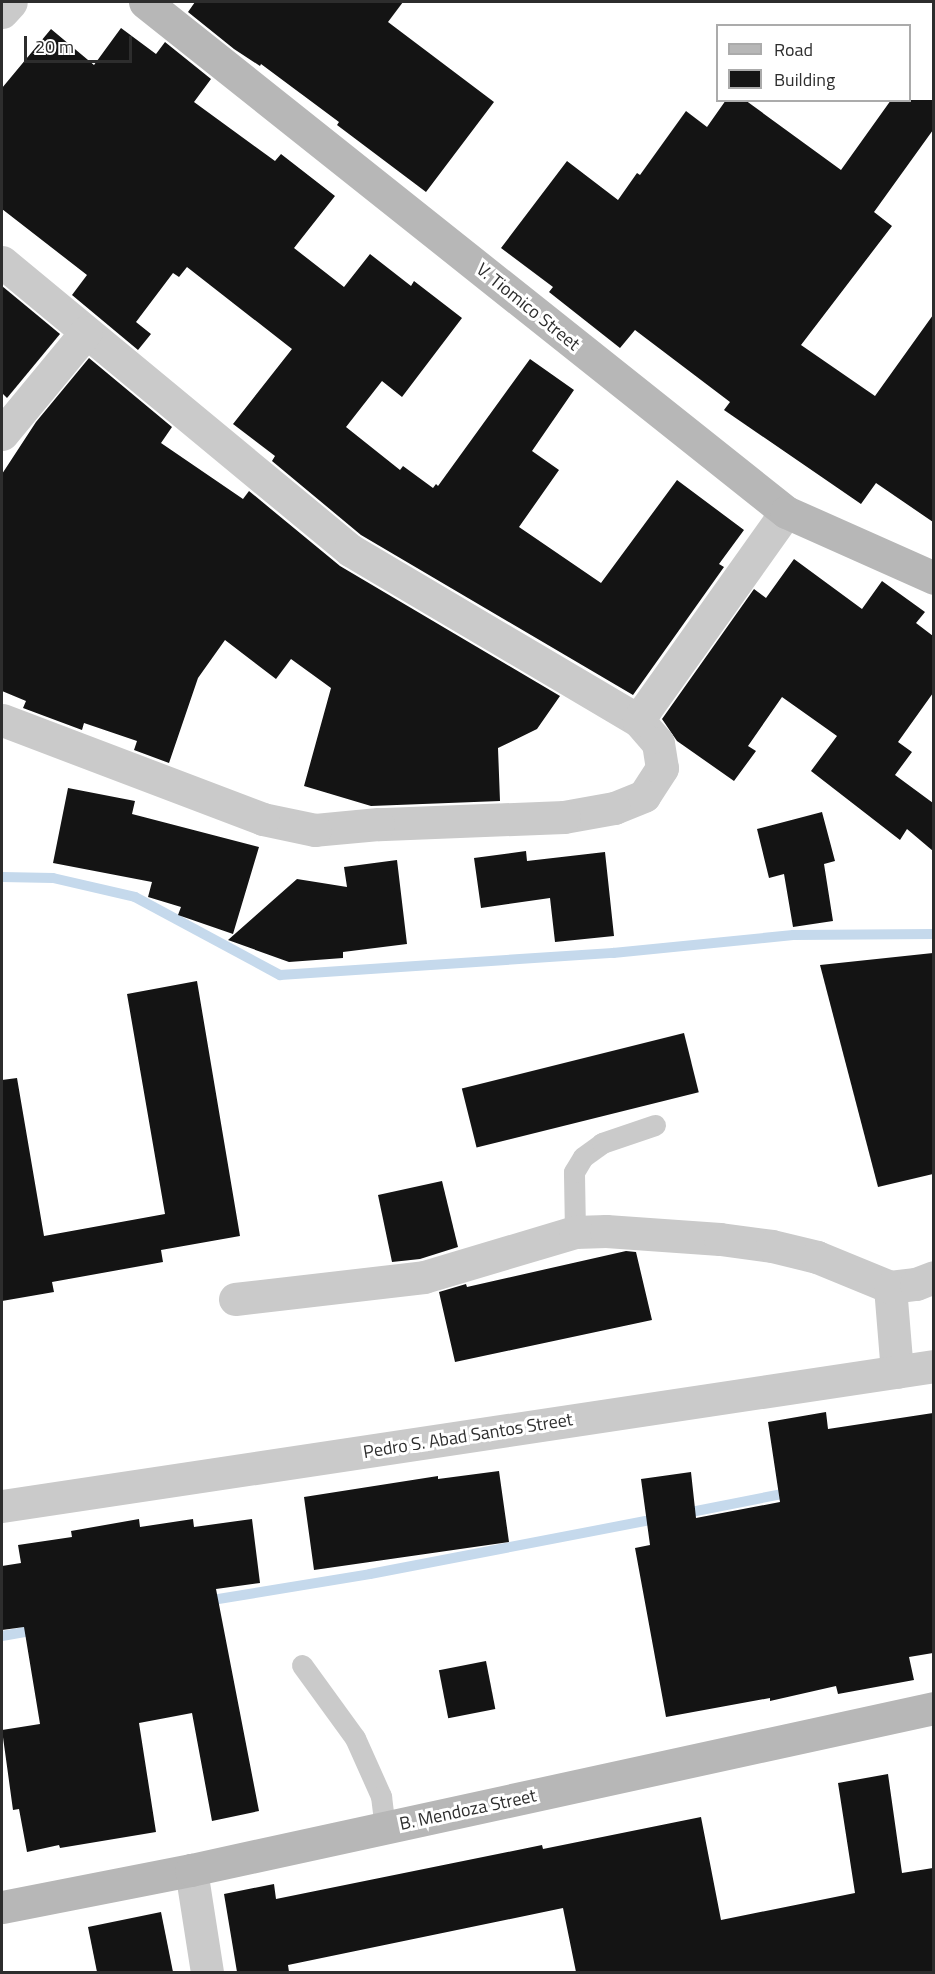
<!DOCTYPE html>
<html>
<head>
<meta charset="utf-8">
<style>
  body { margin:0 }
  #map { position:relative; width:935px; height:1974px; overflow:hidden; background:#fff; font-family:"Titillium Web",sans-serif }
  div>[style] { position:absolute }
  .stream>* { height:10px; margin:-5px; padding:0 5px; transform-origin:5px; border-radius:5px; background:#c5d9ec }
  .building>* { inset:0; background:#141414; transform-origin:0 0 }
  .service>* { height:21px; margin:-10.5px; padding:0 10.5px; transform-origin:10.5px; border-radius:10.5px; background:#cacaca }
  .minor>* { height:33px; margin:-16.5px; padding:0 16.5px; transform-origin:16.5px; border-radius:16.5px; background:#cacaca }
  .secondary>* { height:33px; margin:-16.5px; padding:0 16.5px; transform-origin:16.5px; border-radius:16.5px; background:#b7b7b7 }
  span { translate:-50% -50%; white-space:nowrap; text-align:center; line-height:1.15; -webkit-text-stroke:6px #fff; paint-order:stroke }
  .street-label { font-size:18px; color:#2d2d2d }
  .frame { position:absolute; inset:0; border:3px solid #2d2d2d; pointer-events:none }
  .legend { position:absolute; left:716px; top:24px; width:195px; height:78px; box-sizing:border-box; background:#fff; border:2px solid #ababab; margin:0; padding:8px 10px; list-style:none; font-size:18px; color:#2d2d2d }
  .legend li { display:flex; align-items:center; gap:12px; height:30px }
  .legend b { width:30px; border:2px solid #ababab }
  .scale { position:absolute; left:24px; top:36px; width:108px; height:27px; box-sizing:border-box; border:3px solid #2d2d2d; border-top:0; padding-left:8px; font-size:18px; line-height:21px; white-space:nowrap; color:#2d2d2d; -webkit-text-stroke:4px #fff; paint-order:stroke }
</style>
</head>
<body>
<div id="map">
  <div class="stream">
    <i style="left:2px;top:877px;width:51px;rotate:1.1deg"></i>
    <i style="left:53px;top:878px;width:84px;rotate:13deg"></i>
    <i style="left:135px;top:897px;width:165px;rotate:28.3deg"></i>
    <i style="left:280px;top:975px;width:334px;rotate:-3.8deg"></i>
    <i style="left:613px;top:953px;width:181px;rotate:-5.7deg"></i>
    <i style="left:793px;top:935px;width:141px;rotate:-0.4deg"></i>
    <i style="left:681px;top:1514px;width:113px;rotate:-11.2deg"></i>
    <i style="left:206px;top:1601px;width:166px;rotate:-9.3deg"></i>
    <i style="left:370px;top:1574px;width:295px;rotate:-10.9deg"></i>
    <i style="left:2px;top:1636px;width:36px;rotate:-10deg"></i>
  </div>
  <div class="building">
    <i style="clip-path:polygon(195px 2px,403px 2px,388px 22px,494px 102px,426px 192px,337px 125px,339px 122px,261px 64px,260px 66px,234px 49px,188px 12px)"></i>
    <i style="clip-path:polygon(121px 28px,156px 54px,165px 42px,211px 79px,194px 102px,275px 161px,281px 154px,335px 196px,294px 248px,344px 287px,370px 254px,411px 286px,414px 281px,462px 318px,402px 397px,382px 381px,346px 427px,400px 470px,403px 466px,433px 488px,436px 484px,438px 486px,530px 359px,574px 390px,532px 451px,559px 470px,519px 527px,601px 583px,677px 480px,744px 530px,719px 564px,724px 567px,633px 695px,361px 535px,272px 461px,275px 456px,233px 424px,292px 349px,187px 267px,179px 277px,173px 273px,136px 322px,151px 334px,138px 350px,72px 295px,87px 275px,2px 209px,2px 88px,51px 29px,94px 65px)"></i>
    <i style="clip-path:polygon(726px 100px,745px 100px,841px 170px,891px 100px,933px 100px,933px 130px,874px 212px,892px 226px,801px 345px,875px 396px,933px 315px,933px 522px,876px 483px,861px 504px,724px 410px,730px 402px,635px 330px,620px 348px,549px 292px,553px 287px,501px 248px,567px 161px,618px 200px,637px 173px,640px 175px,686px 111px,707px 127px)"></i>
    <i style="clip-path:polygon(2px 286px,60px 334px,7px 398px,2px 393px)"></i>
    <i style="clip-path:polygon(89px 358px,172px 427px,161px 443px,243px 499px,249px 491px,340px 566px,560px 696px,537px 729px,498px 748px,500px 801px,371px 806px,304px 786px,331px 688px,291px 659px,276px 679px,225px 640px,198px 678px,169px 763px,134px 750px,137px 741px,84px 723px,82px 730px,23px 708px,26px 701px,2px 691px,2px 474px,36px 422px)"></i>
    <i style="clip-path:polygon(794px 559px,862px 609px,882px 581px,925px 612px,916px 623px,933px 636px,933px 693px,898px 742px,912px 752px,895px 775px,933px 803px,933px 851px,907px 829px,900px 840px,811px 771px,837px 736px,782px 697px,748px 746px,756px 751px,734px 781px,677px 741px,662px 719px,754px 589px,766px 598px)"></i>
    <i style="clip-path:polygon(68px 788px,135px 801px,132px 814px,259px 847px,233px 934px,178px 915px,181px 907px,148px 897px,152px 882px,53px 863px)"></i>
    <i style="clip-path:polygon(822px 812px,835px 861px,824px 864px,833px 921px,793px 927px,784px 874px,769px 878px,757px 829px)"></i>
    <i style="clip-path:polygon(526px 851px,527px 861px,605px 852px,614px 936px,555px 942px,550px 898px,481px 908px,474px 858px)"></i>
    <i style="clip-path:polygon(397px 860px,407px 944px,343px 952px,343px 958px,289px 962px,228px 940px,297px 879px,347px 887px,344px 867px)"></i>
    <i style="clip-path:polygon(933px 953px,933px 1174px,878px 1187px,820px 965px)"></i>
    <i style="clip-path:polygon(197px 981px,240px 1236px,161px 1250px,163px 1262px,52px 1282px,54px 1292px,2px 1301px,2px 1080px,17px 1078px,44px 1236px,165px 1214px,127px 994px)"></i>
    <i style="left:684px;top:1033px;width:61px;height:229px;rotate:76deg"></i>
    <i style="clip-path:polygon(442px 1181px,458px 1247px,420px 1259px,392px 1262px,378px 1195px)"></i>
    <i style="clip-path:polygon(626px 1251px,636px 1252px,652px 1320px,455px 1362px,439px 1292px,466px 1284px,467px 1287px)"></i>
    <i style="clip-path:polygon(826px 1412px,828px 1429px,933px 1413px,933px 1653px,909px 1657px,914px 1680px,838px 1694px,836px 1686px,770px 1701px,770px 1698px,666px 1717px,635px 1548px,650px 1545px,641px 1479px,691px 1472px,696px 1518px,780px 1502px,768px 1422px)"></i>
    <i style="clip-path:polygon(499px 1471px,509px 1542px,314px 1570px,304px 1497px,438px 1476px,438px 1479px)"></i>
    <i style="clip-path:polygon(139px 1519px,140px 1527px,193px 1519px,194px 1527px,252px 1519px,260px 1583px,216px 1589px,259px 1811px,212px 1821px,192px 1713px,139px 1723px,156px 1832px,60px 1848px,59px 1845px,27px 1852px,19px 1809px,13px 1810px,2px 1730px,40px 1724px,24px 1627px,2px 1630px,2px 1566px,21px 1563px,18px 1545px,72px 1537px,71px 1531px)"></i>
    <i style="left:486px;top:1661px;width:49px;height:48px;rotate:79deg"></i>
    <i style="clip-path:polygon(888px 1774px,902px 1873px,933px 1868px,933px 1972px,576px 1972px,563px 1908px,288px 1965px,289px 1972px,237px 1972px,224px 1894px,274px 1884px,276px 1899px,542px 1845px,543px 1849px,701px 1817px,721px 1920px,855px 1893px,838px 1783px)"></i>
    <i style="clip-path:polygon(161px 1912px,173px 1972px,97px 1972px,88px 1927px)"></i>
  </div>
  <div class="service">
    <i style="left:575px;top:1232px;width:60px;rotate:-91deg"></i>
    <i style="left:574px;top:1172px;width:17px;rotate:-59deg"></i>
    <i style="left:583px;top:1157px;width:24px;rotate:-36deg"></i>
    <i style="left:602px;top:1143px;width:56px;rotate:-18.8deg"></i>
    <i style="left:302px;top:1665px;width:90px;rotate:54deg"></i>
    <i style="left:355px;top:1738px;width:64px;rotate:65.9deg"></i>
    <i style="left:381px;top:1796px;width:32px;rotate:83deg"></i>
  </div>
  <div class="minor">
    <i style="left:2px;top:12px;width:13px;rotate:-48deg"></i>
    <i style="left:2px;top:262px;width:452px;rotate:39.6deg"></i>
    <i style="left:350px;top:550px;width:334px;rotate:30.6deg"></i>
    <i style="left:638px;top:720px;width:30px;rotate:49deg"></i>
    <i style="left:658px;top:743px;width:25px;rotate:81deg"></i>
    <i style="left:662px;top:768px;width:33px;rotate:123deg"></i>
    <i style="left:644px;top:796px;width:32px;rotate:158deg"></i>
    <i style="left:614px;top:808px;width:51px;rotate:169.8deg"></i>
    <i style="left:564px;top:817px;width:186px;rotate:177.8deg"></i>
    <i style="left:378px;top:824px;width:63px;rotate:174.6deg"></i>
    <i style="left:315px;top:830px;width:53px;rotate:-168.1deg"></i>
    <i style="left:263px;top:819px;width:279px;rotate:-159.2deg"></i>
    <i style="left:2px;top:434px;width:132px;rotate:-50.5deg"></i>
    <i style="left:638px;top:720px;width:255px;rotate:-54.6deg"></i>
    <i style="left:890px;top:1287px;width:85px;rotate:85.3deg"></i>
    <i style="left:235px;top:1299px;width:190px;rotate:-6.6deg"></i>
    <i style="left:424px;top:1277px;width:158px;rotate:-16.6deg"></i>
    <i style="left:575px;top:1232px;width:31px;rotate:-2deg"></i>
    <i style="left:606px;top:1231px;width:114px;rotate:4deg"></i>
    <i style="left:720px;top:1239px;width:52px;rotate:7.7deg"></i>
    <i style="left:772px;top:1246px;width:46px;rotate:13.7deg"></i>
    <i style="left:817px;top:1257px;width:79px;rotate:22.3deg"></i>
    <i style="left:890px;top:1287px;width:26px;rotate:-7deg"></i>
    <i style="left:916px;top:1284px;width:19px;rotate:-21deg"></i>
    <i style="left:2px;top:1506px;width:942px;rotate:-8.54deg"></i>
    <i style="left:191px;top:1870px;width:103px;rotate:81.1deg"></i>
  </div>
  <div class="secondary">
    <i style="left:145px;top:2px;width:819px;rotate:38.51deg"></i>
    <i style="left:786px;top:512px;width:162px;rotate:24deg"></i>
    <i style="left:2px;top:1907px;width:193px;rotate:-11.1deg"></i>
    <i style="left:191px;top:1870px;width:760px;rotate:-12.3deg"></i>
  </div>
  <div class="street-label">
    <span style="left:528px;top:307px;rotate:39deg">V. Tiomico Street</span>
    <span style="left:468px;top:1436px;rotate:-9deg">Pedro S. Abad Santos Street</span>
    <span style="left:468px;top:1810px;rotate:-12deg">B. Mendoza Street</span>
  </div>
  <div class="frame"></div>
  <ul class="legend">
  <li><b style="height:8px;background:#b7b7b7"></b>Road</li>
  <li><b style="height:16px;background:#141414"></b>Building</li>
  </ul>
  <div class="scale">20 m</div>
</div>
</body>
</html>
